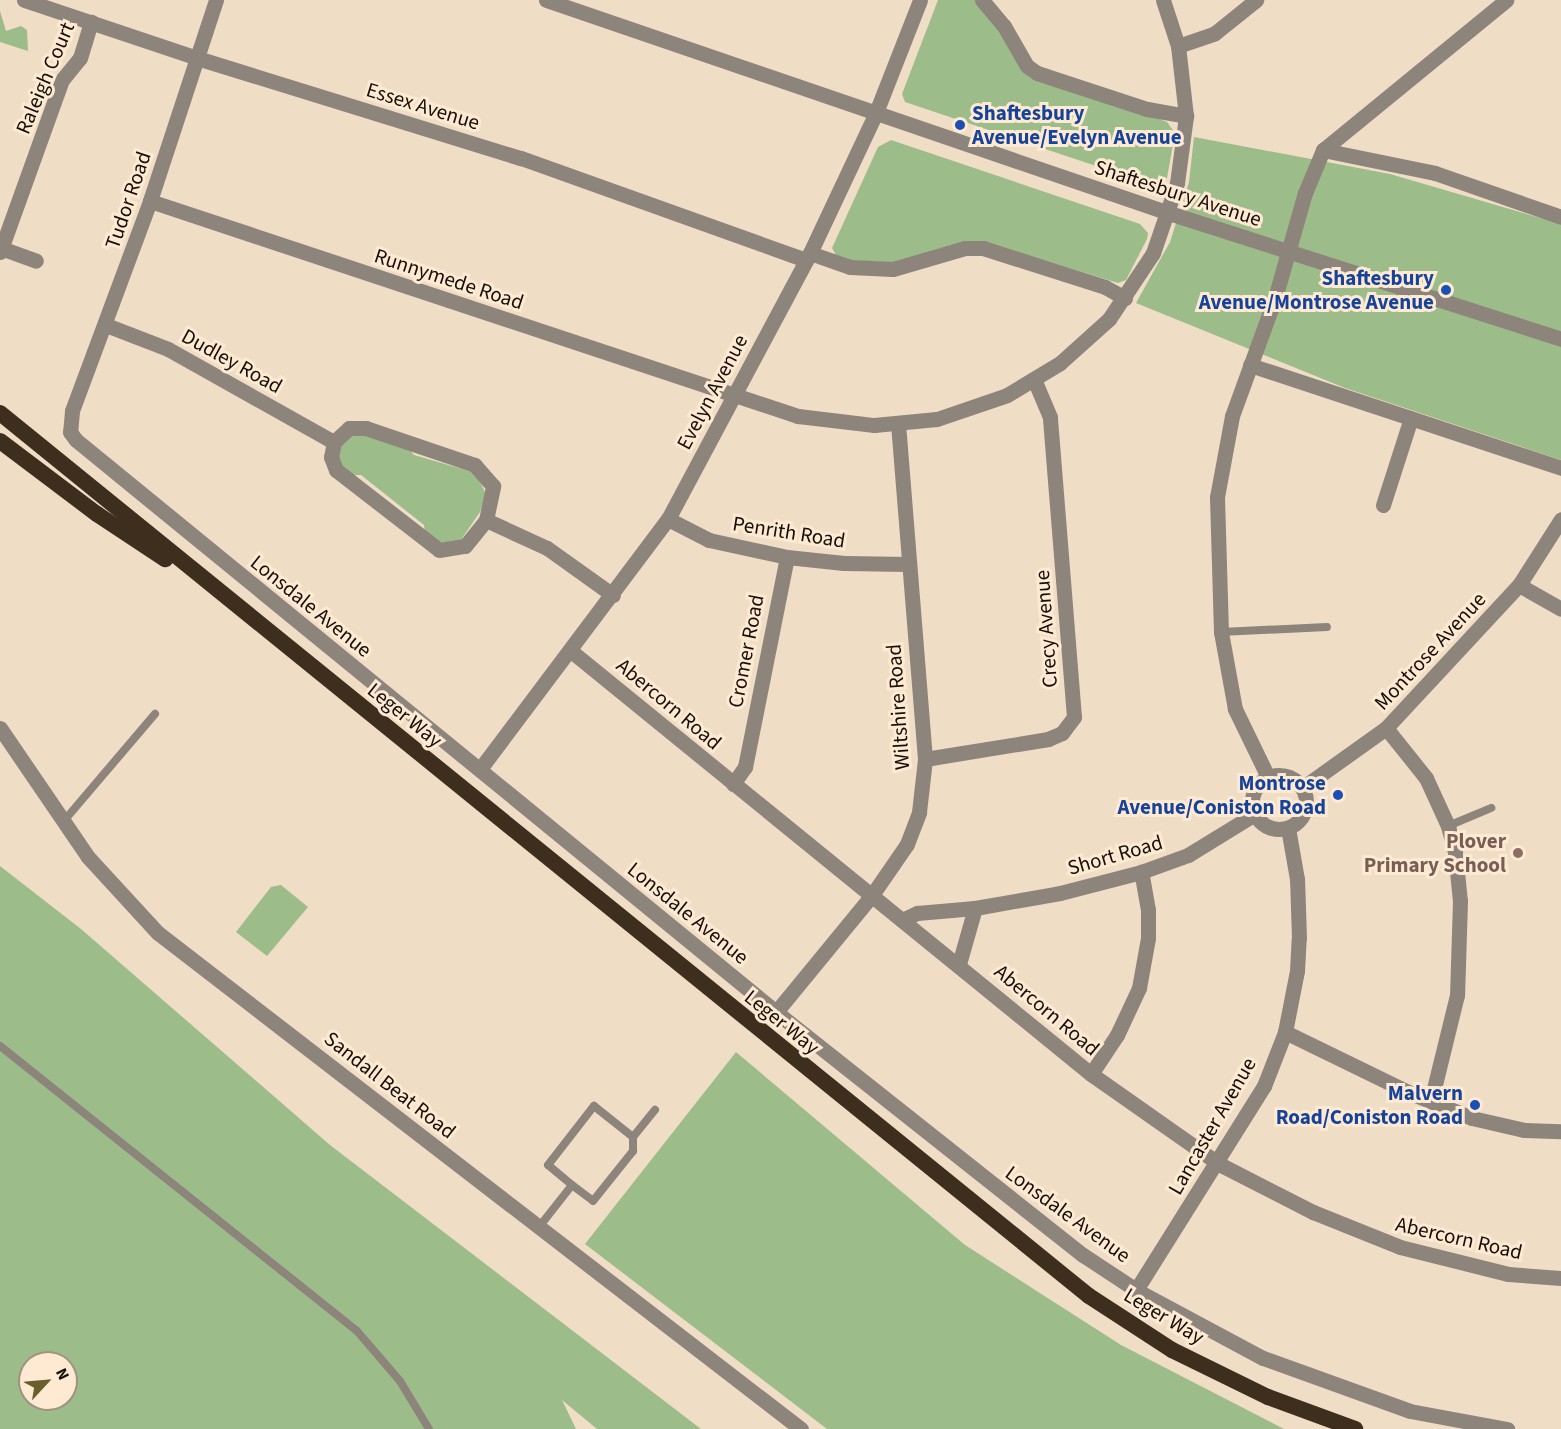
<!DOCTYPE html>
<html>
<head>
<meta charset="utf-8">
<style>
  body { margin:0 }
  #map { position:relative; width:1561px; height:1429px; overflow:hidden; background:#f0ddc6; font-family:"Source Sans 3",sans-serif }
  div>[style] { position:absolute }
  .green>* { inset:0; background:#9cbc89 }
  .service>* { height:8px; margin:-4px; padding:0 4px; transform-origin:4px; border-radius:4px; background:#8d847c }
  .minor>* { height:15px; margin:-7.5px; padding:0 7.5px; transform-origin:7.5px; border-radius:7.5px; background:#8d847c }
  .minor>.ring { margin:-7.5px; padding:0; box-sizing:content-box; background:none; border:15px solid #8d847c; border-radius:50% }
  .trunk>* { height:16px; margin:-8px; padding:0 8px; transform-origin:8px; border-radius:8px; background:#3e2e1e }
  .dots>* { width:16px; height:16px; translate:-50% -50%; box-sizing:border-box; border:3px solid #feead3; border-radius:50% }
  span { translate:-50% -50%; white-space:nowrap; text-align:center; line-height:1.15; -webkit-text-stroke:6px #feead3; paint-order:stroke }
  .street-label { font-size:21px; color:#150f07 }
  .transit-label { font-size:21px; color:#164399; font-weight:700 }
  .left { translate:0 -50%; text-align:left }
  .right { translate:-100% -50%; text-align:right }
  .education-label { font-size:21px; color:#785e54; font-weight:700 }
  .north { position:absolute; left:18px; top:1351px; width:60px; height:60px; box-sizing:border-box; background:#feead3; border:2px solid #a19281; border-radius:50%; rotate:64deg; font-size:16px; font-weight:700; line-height:24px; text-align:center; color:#150f07 }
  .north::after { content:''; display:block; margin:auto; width:21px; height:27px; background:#6a5e2b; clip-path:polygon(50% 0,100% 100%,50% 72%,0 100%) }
</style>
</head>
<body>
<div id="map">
  <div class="green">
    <i style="clip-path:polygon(938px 0,975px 0,986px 10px,1019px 63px,1167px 122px,1175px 133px,1167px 178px,1157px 185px,1150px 184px,905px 102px,902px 94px)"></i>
    <i style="clip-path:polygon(0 11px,6px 31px,21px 26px,27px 30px,28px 51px,0 42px)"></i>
    <i style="clip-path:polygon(1194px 137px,1390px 174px,1561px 224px,1561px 460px,1345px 388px,1136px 303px,1170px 242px,1189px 182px)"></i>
    <i style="clip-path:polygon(891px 140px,1140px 224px,1148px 233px,1147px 239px,1126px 280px,1118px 283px,984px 242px,903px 262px,865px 264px,837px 257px,832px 248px,878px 147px)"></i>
    <i style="clip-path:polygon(362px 432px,409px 449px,414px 455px,476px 473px,486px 494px,480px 512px,460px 541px,445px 544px,425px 534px,424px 525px,361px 475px,351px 475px,339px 463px,339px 447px,346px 437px)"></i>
    <i style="clip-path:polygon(evenodd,0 866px,81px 929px,330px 1145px,701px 1429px,597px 1429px,562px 1400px,576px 1429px,0 1429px,0 866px,30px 1363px,66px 1363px,66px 1399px,30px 1399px,30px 1363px)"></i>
    <i style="clip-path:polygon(281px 885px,308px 907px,267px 956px,236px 932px,271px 887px)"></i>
    <i style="clip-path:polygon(736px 1052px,965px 1245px,1121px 1345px,1284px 1429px,827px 1429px,585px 1244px)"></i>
  </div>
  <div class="service">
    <i style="left:1221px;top:632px;width:106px;rotate:-2.7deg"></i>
    <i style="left:63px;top:822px;width:142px;rotate:-49.6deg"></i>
    <i style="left:1448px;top:826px;width:47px;rotate:-22.7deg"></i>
    <i style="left:0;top:1046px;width:457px;rotate:38.6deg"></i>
    <i style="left:357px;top:1331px;width:66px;rotate:49.3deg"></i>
    <i style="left:400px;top:1381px;width:56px;rotate:58.9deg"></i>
    <i style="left:572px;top:1185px;width:31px;rotate:-140deg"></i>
    <i style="left:548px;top:1165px;width:75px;rotate:-52.1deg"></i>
    <i style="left:594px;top:1106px;width:50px;rotate:38.5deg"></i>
    <i style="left:539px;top:1227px;width:53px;rotate:-51.8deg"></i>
    <i style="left:572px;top:1185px;width:26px;rotate:37deg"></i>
    <i style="left:593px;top:1201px;width:64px;rotate:-51.3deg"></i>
    <i style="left:633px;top:1151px;width:14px;rotate:-90deg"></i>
    <i style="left:633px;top:1137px;width:35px;rotate:-51deg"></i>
  </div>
  <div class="minor">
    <i style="left:24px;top:0;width:182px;rotate:18.5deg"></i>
    <i style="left:197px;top:58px;width:339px;rotate:17.2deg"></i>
    <i style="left:521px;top:158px;width:303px;rotate:19.7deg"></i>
    <i style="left:216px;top:0;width:212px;rotate:108.2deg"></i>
    <i style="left:150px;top:201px;width:224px;rotate:110.4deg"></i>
    <i style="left:72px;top:411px;width:21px;rotate:95deg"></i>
    <i style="left:70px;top:432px;width:10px;rotate:53deg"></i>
    <i style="left:76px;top:440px;width:904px;rotate:39.25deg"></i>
    <i style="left:776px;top:1012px;width:392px;rotate:38.4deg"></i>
    <i style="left:1083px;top:1255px;width:64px;rotate:33.4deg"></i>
    <i style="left:1136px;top:1290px;width:144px;rotate:28.2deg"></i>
    <i style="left:1263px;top:1358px;width:156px;rotate:19.8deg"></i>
    <i style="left:1410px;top:1411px;width:99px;rotate:10.5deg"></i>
    <i style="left:546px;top:0;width:658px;rotate:18.88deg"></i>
    <i style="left:1169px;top:213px;width:412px;rotate:17.8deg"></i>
    <i style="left:982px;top:0;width:34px;rotate:50deg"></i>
    <i style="left:1004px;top:26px;width:46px;rotate:60.1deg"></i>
    <i style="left:1027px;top:66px;width:12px;rotate:35deg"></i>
    <i style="left:1037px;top:73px;width:116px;rotate:18.1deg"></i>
    <i style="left:1147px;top:109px;width:40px;rotate:10deg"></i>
    <i style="left:1178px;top:46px;width:39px;rotate:-19deg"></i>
    <i style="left:1215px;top:33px;width:53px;rotate:-38.8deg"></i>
    <i style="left:1323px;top:150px;width:114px;rotate:11.6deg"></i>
    <i style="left:1435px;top:173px;width:133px;rotate:19.2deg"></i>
    <i style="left:150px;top:201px;width:683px;rotate:18.36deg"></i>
    <i style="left:798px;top:416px;width:77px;rotate:6.8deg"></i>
    <i style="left:874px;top:425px;width:63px;rotate:-5.4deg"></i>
    <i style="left:937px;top:419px;width:74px;rotate:-18.9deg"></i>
    <i style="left:1007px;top:395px;width:62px;rotate:-31.1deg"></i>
    <i style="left:1060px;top:363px;width:66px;rotate:-41.9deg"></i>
    <i style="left:1109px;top:319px;width:79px;rotate:-56.3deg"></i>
    <i style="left:1153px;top:253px;width:74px;rotate:-71.1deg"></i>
    <i style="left:1177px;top:183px;width:68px;rotate:-82.3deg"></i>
    <i style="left:1186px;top:116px;width:70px;rotate:-96.5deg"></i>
    <i style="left:1178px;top:46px;width:48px;rotate:-108.1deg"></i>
    <i style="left:1px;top:248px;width:37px;rotate:20deg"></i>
    <i style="left:0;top:252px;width:183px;rotate:-70.2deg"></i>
    <i style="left:62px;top:80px;width:28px;rotate:-51deg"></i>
    <i style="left:80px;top:58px;width:38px;rotate:-73deg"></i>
    <i style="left:810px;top:253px;width:42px;rotate:19.3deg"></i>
    <i style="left:850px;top:267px;width:43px;rotate:2.7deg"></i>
    <i style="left:893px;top:269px;width:75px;rotate:-16.3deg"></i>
    <i style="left:965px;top:248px;width:18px"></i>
    <i style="left:983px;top:248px;width:128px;rotate:17.7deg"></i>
    <i style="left:1105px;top:287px;width:23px;rotate:29deg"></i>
    <i style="left:106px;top:325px;width:66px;rotate:21.2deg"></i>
    <i style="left:168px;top:349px;width:190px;rotate:29.3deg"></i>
    <i style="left:1250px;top:365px;width:328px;rotate:18.3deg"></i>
    <i style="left:1383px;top:505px;width:91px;rotate:-72.2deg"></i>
    <i style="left:668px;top:519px;width:46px;rotate:27.1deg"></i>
    <i style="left:709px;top:540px;width:80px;rotate:12.3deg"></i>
    <i style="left:787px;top:557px;width:57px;rotate:6deg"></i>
    <i style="left:844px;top:563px;width:64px;rotate:0.9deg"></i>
    <i style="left:486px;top:520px;width:35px;rotate:-78deg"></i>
    <i style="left:493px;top:486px;width:28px;rotate:-131deg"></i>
    <i style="left:475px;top:465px;width:115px;rotate:-161.3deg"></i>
    <i style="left:366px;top:428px;width:17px;rotate:180deg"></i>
    <i style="left:349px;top:428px;width:21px;rotate:137deg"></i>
    <i style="left:334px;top:442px;width:15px;rotate:101deg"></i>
    <i style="left:331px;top:457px;width:14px;rotate:69deg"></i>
    <i style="left:336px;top:470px;width:130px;rotate:37.8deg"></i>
    <i style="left:439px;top:550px;width:26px;rotate:-9deg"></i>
    <i style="left:465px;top:546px;width:33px;rotate:-51deg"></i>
    <i style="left:486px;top:520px;width:67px;rotate:24.7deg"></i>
    <i style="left:547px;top:548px;width:81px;rotate:35.5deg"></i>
    <i style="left:1519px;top:585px;width:48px;rotate:29.7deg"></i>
    <i style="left:571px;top:651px;width:670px;rotate:39.13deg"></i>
    <i style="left:1091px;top:1074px;width:156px;rotate:35.1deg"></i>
    <i style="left:1219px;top:1164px;width:106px;rotate:27.1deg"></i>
    <i style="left:1313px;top:1212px;width:94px;rotate:21.9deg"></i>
    <i style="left:1400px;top:1247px;width:111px;rotate:14deg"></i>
    <i style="left:1508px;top:1274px;width:53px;rotate:4.3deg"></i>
    <i style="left:0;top:728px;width:156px;rotate:55.7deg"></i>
    <i style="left:88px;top:857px;width:103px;rotate:47.4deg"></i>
    <i style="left:158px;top:933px;width:812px;rotate:37.65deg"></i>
    <i style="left:1386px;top:728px;width:64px;rotate:51.3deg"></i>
    <i style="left:1426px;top:778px;width:53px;rotate:65.4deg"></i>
    <i style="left:1448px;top:826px;width:27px;rotate:75deg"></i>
    <i style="left:1455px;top:852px;width:49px;rotate:84.2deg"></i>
    <i style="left:1460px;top:901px;width:94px;rotate:91.8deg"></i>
    <i style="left:1457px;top:995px;width:109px;rotate:103.8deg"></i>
    <i style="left:925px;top:759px;width:125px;rotate:-9.2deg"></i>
    <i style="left:1048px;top:739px;width:15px;rotate:-23deg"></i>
    <i style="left:1062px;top:733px;width:20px;rotate:-53deg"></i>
    <i style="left:1074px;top:717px;width:301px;rotate:-94.6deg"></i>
    <i style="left:1050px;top:417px;width:38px;rotate:-113deg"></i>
    <i style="left:480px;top:769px;width:313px;rotate:-53.1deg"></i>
    <i style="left:668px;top:519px;width:302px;rotate:-61.9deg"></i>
    <i style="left:810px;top:253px;width:153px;rotate:-64.8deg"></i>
    <i style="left:875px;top:115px;width:123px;rotate:-68.6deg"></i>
    <i class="ring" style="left:1252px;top:775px;width:39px;height:39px"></i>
    <i style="left:1268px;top:777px;width:76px;rotate:-115.9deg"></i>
    <i style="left:1235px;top:709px;width:78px;rotate:-100.3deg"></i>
    <i style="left:1221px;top:632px;width:135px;rotate:-91.7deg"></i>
    <i style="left:1217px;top:497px;width:82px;rotate:-79.5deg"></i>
    <i style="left:1232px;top:416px;width:126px;rotate:-70deg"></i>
    <i style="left:1275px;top:298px;width:109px;rotate:-74.1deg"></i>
    <i style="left:1305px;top:193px;width:47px;rotate:-67.3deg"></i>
    <i style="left:1323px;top:150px;width:237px;rotate:-39.3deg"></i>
    <i style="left:733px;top:784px;width:21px;rotate:-55deg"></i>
    <i style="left:745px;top:767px;width:214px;rotate:-78.7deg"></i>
    <i style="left:1302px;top:788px;width:103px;rotate:-35.5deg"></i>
    <i style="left:1386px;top:728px;width:195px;rotate:-47.1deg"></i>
    <i style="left:1519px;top:585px;width:78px;rotate:-57.5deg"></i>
    <i style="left:902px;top:920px;width:17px;rotate:-25deg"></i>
    <i style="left:917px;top:913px;width:58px;rotate:-4.9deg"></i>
    <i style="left:975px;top:908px;width:86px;rotate:-10deg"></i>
    <i style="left:1060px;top:893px;width:84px;rotate:-14.5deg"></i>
    <i style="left:1141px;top:872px;width:50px;rotate:-19.9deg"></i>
    <i style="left:1188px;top:855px;width:79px;rotate:-31.5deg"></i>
    <i style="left:959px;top:964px;width:58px;rotate:-74.1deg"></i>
    <i style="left:776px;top:1012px;width:151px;rotate:-50.6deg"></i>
    <i style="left:872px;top:895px;width:62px;rotate:-55.5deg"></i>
    <i style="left:907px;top:844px;width:34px;rotate:-69deg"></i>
    <i style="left:919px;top:812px;width:53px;rotate:-83.5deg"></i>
    <i style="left:925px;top:759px;width:335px;rotate:-94.6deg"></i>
    <i style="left:1285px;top:1032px;width:137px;rotate:26deg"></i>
    <i style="left:1408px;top:1092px;width:69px;rotate:22.1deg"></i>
    <i style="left:1472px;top:1118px;width:53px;rotate:13deg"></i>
    <i style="left:1524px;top:1130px;width:37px;rotate:2deg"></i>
    <i style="left:1091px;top:1074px;width:47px;rotate:-56.3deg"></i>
    <i style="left:1117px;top:1035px;width:52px;rotate:-64.9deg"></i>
    <i style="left:1139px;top:988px;width:51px;rotate:-79.8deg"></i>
    <i style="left:1148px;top:938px;width:28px;rotate:-90deg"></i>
    <i style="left:1148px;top:910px;width:39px;rotate:-100deg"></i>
    <i style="left:1136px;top:1290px;width:241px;rotate:-57.9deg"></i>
    <i style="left:1264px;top:1086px;width:58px;rotate:-68.7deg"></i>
    <i style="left:1285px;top:1032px;width:62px;rotate:-78.9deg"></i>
    <i style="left:1297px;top:971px;width:33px;rotate:-87deg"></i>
    <i style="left:1299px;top:938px;width:59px;rotate:-91.9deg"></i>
    <i style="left:1297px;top:879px;width:52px;rotate:-100deg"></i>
  </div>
  <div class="trunk">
    <i style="left:0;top:413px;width:1402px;rotate:39.04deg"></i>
    <i style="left:1089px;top:1296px;width:99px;rotate:33deg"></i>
    <i style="left:1172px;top:1350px;width:107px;rotate:26.1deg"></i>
    <i style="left:1268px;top:1397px;width:93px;rotate:20.2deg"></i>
    <i style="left:0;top:441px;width:121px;rotate:37deg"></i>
    <i style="left:97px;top:514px;width:82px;rotate:33.5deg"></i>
  </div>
  <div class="dots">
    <i style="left:960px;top:125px;background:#1a4fb4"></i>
    <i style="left:1446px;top:290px;background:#1a4fb4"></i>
    <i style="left:1338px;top:795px;background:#1a4fb4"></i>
    <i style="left:1518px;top:853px;background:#8d6e63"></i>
    <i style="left:1475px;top:1105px;background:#1a4fb4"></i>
  </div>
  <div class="street-label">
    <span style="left:45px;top:78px;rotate:-67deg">Raleigh Court</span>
    <span style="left:423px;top:106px;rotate:17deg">Essex Avenue</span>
    <span style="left:1178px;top:193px;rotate:18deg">Shaftesbury Avenue</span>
    <span style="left:128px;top:200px;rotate:-71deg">Tudor Road</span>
    <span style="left:449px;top:279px;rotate:18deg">Runnymede Road</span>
    <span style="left:232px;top:361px;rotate:29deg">Dudley Road</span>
    <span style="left:712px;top:392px;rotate:-62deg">Evelyn Avenue</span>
    <span style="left:789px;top:532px;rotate:9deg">Penrith Road</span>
    <span style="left:311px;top:606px;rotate:39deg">Lonsdale Avenue</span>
    <span style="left:1046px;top:629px;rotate:-94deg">Crecy Avenue</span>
    <span style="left:746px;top:651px;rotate:-79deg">Cromer Road</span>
    <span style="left:1430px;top:651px;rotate:-47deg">Montrose Avenue</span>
    <span style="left:669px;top:704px;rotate:40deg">Abercorn Road</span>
    <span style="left:898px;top:707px;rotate:-94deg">Wiltshire Road</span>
    <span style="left:405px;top:715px;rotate:39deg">Leger Way</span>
    <span style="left:1115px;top:855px;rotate:-16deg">Short Road</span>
    <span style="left:688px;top:913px;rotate:39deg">Lonsdale Avenue</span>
    <span style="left:1047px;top:1010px;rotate:40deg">Abercorn Road</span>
    <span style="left:782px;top:1022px;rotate:39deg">Leger Way</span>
    <span style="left:390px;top:1085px;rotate:38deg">Sandall Beat Road</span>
    <span style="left:1212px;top:1126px;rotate:-60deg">Lancaster Avenue</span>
    <span style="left:1068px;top:1214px;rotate:36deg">Lonsdale Avenue</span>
    <span style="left:1459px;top:1238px;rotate:13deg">Abercorn Road</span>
    <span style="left:1164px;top:1316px;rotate:31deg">Leger Way</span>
  </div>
  <div class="transit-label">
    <span class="left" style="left:972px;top:125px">Shaftesbury<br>Avenue/Evelyn Avenue</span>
    <span class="right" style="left:1434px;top:290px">Shaftesbury<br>Avenue/Montrose Avenue</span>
    <span class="right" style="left:1326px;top:795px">Montrose<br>Avenue/Coniston Road</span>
    <span class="right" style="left:1463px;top:1105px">Malvern<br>Road/Coniston Road</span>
  </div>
  <div class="education-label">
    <span class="right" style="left:1506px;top:853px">Plover<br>Primary School</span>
  </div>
  <div class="north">N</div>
</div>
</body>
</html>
